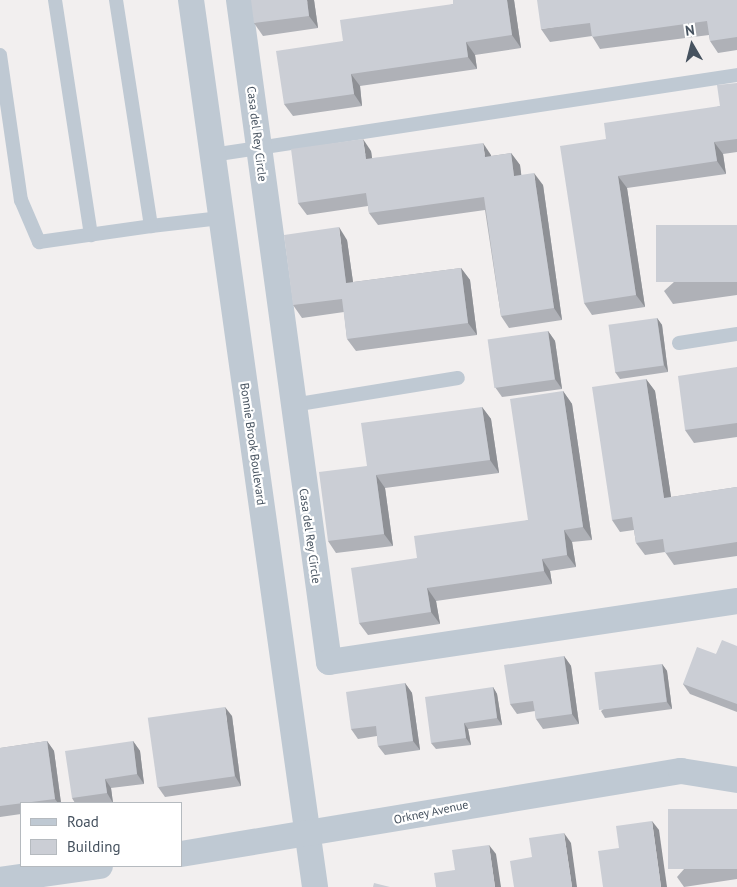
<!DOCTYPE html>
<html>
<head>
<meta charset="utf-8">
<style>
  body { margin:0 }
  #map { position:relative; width:737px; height:887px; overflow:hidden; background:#f2efef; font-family:"PT Sans",sans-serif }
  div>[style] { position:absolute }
  .lane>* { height:14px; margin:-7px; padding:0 7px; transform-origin:7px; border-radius:7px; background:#bfc9d3 }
  .street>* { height:26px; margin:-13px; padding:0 13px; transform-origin:13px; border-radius:13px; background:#bfc9d3 }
  .wall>* { inset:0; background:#afb1b7 }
  .shaded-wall>* { inset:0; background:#8e9095 }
  .building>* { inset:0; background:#cbced5; transform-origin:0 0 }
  span { translate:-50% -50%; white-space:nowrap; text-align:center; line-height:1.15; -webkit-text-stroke:4.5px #fff; paint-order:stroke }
  .street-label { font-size:12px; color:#46525f }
  .legend { position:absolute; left:20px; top:802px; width:162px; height:65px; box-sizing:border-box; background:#fff; border:1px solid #b5babf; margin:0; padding:6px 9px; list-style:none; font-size:15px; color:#46525f }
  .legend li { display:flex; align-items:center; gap:10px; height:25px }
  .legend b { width:25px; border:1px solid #b5babf }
  .north { position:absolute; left:667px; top:20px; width:50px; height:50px; -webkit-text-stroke:4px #fff; paint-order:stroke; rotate:352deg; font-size:14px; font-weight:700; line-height:20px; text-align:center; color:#46525f }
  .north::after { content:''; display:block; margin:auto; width:18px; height:22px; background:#46525f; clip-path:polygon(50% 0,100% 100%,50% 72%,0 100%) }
</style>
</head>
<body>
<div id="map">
  <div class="lane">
    <i style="left:55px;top:0;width:238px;rotate:81.3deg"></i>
    <i style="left:116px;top:0;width:229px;rotate:81.2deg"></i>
    <i style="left:151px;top:226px;width:70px;rotate:-6.5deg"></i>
    <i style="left:0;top:55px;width:147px;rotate:81.8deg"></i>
    <i style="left:21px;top:200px;width:46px;rotate:66.8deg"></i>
    <i style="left:39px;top:242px;width:113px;rotate:-8.1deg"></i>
    <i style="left:212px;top:155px;width:531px;rotate:-8.66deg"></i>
    <i style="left:679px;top:343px;width:59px;rotate:-8.8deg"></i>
    <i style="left:293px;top:405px;width:167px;rotate:-9.3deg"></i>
  </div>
  <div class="street">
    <i style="left:191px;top:0;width:896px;rotate:82.04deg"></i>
    <i style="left:239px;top:0;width:668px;rotate:82.26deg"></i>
    <i style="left:329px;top:662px;width:413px;rotate:-8.5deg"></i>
    <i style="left:181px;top:854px;width:507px;rotate:-9.43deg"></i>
    <i style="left:681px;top:771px;width:57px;rotate:9.1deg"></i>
    <i style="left:0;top:880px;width:101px;rotate:-8deg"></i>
  </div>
  <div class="wall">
    <i style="clip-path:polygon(314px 0,318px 28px,263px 36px,254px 23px)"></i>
    <i style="clip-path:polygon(453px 0,514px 0,521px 48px,475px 55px,477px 69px,360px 86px,362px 106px,293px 116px,284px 104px,343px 41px,453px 4px)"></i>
    <i style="clip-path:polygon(737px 0,737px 50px,718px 53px,710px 41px,709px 35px,600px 49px,592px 36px,550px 42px,541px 29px)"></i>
    <i style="clip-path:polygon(737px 83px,737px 152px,723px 154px,726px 174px,627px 188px,645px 307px,592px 315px,584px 303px,606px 139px,720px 106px)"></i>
    <i style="clip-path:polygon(371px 151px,372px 158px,491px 155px,491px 156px,511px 153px,520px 165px,521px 175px,543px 185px,562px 320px,509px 328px,501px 316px,485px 210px,378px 225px,369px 213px,368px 206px,307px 215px,298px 203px)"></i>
    <i style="clip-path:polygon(737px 225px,737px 295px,673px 304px,664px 291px)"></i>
    <i style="clip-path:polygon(347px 240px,353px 282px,461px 268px,470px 280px,477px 335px,356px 351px,347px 339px,344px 312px,302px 318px,293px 305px)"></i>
    <i style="clip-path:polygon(657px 318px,662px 325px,668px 372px,620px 379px,615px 372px)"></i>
    <i style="clip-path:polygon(548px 331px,555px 341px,562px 389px,502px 397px,495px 387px)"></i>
    <i style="clip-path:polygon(737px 367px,737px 437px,694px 443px,685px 430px)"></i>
    <i style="clip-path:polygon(646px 379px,655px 391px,671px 497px,737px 487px,737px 556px,674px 565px,665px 552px,645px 555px,636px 543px,634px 530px,620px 532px,612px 520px)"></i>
    <i style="clip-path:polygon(563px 391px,572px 404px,592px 540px,572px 542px,576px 567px,550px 571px,552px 584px,436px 601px,440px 624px,368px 635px,359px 623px,417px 558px,528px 520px)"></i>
    <i style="clip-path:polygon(482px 407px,491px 419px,499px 473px,385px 488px,393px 546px,336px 553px,328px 541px,367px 466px)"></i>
    <i style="clip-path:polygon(737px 646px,737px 712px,690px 694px,683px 684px,716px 654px)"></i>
    <i style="clip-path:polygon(564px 656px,571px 666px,579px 724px,543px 729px,536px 719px,535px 711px,517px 714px,510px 704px)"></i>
    <i style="clip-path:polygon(662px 664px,667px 671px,672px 709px,605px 718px,601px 711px)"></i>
    <i style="clip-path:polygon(405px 683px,412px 693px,420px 750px,385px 755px,378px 746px,377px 736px,358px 739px,351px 729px)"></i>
    <i style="clip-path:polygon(493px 687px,497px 694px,502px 725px,468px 729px,471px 745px,436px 749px,431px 743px)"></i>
    <i style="clip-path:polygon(232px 716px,241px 786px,165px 797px,158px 787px)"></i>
    <i style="clip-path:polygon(47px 741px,54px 751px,61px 803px,21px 803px,21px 814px,0 817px,0 748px)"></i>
    <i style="clip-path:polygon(133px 741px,140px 751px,144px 784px,111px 788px,113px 803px,75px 803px,72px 798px)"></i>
    <i style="clip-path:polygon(737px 809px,737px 879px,684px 887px,677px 877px)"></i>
  </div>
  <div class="shaded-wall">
    <i style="clip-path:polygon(307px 0,314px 0,318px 28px,309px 16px)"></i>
    <i style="clip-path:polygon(507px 0,514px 0,521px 48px,512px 35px)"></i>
    <i style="clip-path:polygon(466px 42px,475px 55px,477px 69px,468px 57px)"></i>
    <i style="clip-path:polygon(351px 74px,360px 86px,362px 106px,354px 94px)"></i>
    <i style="clip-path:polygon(363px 139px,371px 151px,374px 172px,366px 159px)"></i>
    <i style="clip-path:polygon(714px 142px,723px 154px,726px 174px,717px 161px)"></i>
    <i style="clip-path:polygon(483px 143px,491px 155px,493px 169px,485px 157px)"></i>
    <i style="clip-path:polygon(511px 153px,520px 165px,523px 188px,514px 176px)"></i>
    <i style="clip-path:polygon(534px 173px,543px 185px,562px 320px,554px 308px)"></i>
    <i style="clip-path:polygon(618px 176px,627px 188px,645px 307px,636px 295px)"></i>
    <i style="clip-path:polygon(339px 227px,347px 240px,355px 296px,346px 283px)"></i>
    <i style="clip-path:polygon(461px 268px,470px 280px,477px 335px,468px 323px)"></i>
    <i style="clip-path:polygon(657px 318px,662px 325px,668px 372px,664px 365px)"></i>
    <i style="clip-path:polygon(548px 331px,555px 341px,562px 389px,555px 379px)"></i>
    <i style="clip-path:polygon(646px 379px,655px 391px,673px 510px,664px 498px)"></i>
    <i style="clip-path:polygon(563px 391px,572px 404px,592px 540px,583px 527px)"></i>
    <i style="clip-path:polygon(482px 407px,491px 419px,499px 473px,490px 460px)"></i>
    <i style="clip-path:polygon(376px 475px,385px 488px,393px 546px,384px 534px)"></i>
    <i style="clip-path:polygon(564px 530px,572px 542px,576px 567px,567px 555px)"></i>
    <i style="clip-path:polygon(542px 559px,550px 571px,552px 584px,544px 571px)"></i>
    <i style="clip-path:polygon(427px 588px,436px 601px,440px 624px,431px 612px)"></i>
    <i style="clip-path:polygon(564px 656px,571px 666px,579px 724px,572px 714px)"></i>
    <i style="clip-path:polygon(662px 664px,667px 671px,672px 709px,667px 702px)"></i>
    <i style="clip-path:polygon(405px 683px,412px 693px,420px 750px,413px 741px)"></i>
    <i style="clip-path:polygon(493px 687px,497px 694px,502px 725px,497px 718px)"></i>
    <i style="clip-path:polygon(225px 707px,232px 716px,241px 786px,235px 776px)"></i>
    <i style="clip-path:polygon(464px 723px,468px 729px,471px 745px,466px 738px)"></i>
    <i style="clip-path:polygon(47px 741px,54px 751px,61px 803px,58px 803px,55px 799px)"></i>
    <i style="clip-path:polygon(133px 741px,140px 751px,144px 784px,137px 774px)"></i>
    <i style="clip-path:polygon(105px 779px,111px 788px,113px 803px,107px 793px)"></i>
    <i style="clip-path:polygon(652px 821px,659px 830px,667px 887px,661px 887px)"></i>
    <i style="clip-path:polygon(564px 833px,571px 843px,577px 887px,572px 887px)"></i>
    <i style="clip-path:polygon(489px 845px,496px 854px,501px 887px,495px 887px)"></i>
  </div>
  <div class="building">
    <i style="clip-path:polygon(251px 0,307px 0,309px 16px,254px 23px)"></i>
    <i style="clip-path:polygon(453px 0,507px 0,512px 35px,466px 42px,468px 57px,351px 74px,354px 94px,284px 104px,276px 51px,343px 41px,340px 20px,453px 4px)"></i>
    <i style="clip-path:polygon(537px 0,737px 0,737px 37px,710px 41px,707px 21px,592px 37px,590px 23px,541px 29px)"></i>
    <i style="clip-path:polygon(737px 83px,737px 139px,714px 142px,717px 161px,618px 176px,636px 295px,584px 303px,560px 146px,606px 139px,604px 123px,720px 106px,717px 85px)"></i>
    <i style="clip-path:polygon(363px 139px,366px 159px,483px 143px,485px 157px,511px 153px,514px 176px,534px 173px,554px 308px,501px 316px,484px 197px,369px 213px,366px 193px,298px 203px,291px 149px)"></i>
    <i style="left:737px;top:225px;width:57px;height:81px;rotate:90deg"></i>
    <i style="clip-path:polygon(339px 227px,346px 283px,461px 268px,468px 323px,347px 339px,342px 299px,293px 305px,284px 235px)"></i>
    <i style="left:657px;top:318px;width:48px;height:49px;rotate:82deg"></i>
    <i style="left:548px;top:331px;width:49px;height:61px;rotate:82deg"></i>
    <i style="clip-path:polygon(737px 367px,737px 423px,685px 430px,678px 376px)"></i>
    <i style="clip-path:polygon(646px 379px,664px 498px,737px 487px,737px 542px,665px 553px,663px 539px,636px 543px,632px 517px,612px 520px,592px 387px)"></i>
    <i style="clip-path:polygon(563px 391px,583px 527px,564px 530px,567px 555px,542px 559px,544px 571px,427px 588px,431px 612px,359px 623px,351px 568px,417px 558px,414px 536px,528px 520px,510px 399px)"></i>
    <i style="clip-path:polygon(482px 407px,490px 460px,376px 475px,384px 534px,328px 541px,319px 472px,367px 466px,361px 423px)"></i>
    <i style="clip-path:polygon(722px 640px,737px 646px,737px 704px,683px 684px,697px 647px,716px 654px)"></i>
    <i style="clip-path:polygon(564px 656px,572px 714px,536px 719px,533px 701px,510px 704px,504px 665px)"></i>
    <i style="left:662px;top:664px;width:38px;height:68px;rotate:83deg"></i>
    <i style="clip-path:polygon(405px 683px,413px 741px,378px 746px,376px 726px,351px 729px,346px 692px)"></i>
    <i style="clip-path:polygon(493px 687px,497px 718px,464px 723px,466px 738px,431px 743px,425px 697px)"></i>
    <i style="left:225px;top:707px;width:70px;height:78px;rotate:82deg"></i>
    <i style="clip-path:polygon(47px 741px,55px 799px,0 806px,0 748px)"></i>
    <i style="clip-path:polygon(133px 741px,137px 774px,105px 779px,107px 793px,72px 798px,65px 751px)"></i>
    <i style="left:737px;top:809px;width:60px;height:69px;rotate:90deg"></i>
    <i style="clip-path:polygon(652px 821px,661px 887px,603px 887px,598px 851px,619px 848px,616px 826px)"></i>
    <i style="clip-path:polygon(564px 833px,572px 887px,514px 887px,510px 861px,532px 857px,529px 838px)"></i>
    <i style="clip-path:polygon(489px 845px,495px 887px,436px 887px,434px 873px,455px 870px,452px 850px)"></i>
    <i style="clip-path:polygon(374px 883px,390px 887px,373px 887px)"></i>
  </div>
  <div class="street-label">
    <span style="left:257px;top:134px;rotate:83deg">Casa del Rey Circle</span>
    <span style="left:253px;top:444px;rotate:82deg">Bonnie Brook Boulevard</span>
    <span style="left:310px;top:536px;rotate:82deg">Casa del Rey Circle</span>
    <span style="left:431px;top:812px;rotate:-12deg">Orkney Avenue</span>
  </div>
  <ul class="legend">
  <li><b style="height:6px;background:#bfc9d3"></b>Road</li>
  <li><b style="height:14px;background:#cbced5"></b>Building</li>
  </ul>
  <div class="north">N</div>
</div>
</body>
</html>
